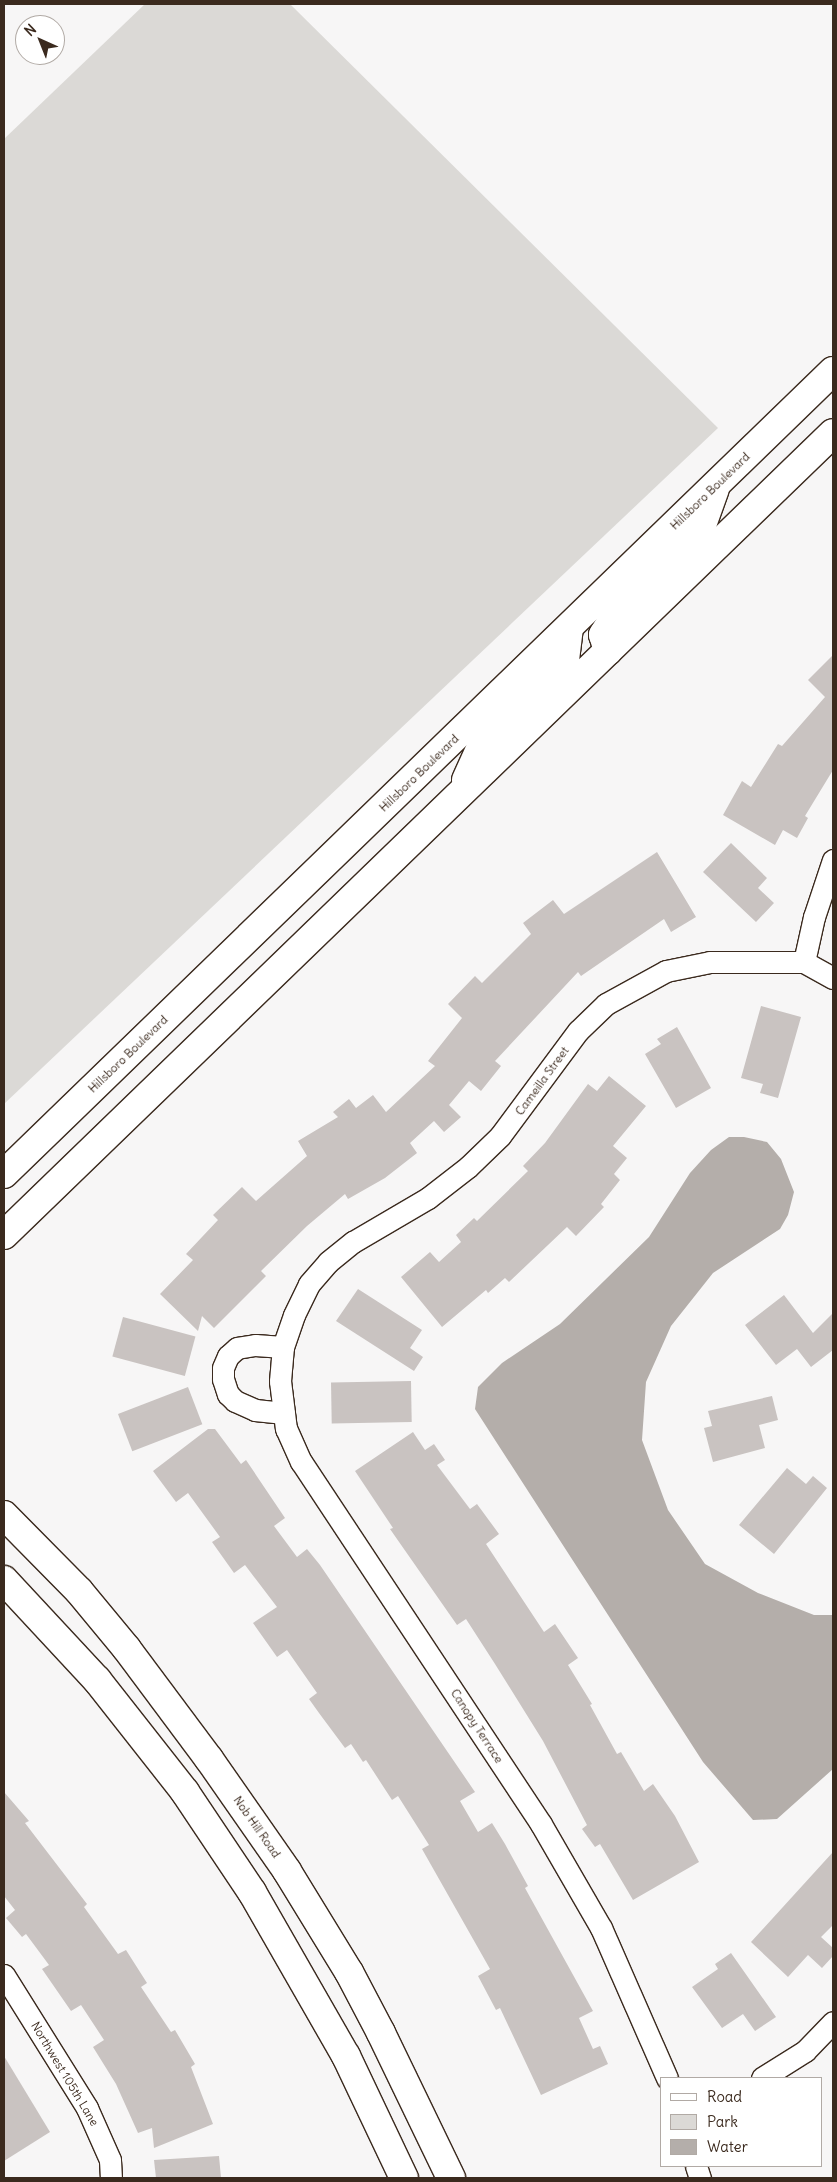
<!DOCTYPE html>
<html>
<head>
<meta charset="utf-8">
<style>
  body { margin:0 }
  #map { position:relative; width:837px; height:2182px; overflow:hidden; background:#f7f6f6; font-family:Delius,sans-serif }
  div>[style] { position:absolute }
  .green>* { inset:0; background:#dbd9d6 }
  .water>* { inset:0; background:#b4aeaa }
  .building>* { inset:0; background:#c9c3c1; transform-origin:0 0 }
  .roads { filter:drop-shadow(1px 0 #3b2a1e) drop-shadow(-1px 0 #3b2a1e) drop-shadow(0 1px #3b2a1e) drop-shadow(0 -1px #3b2a1e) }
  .street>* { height:21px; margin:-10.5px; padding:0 10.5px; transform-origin:10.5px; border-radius:10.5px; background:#fff }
  .secondary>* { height:28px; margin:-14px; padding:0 14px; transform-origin:14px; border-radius:14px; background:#fff }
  span { translate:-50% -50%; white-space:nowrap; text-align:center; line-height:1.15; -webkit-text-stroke:4px #fff; paint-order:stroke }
  .street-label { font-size:12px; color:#3b2a1e }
  .frame { position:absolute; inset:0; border:5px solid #3b2a1e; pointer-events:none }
  .legend { position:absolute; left:660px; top:2077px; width:162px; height:90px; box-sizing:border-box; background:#fff; border:1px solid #b1aaa5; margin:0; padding:6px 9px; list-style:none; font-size:15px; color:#3b2a1e }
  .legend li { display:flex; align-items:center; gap:10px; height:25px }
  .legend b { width:25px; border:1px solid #b1aaa5 }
  .north { position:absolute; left:15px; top:15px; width:50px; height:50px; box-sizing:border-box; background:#fff; border:1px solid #b1aaa5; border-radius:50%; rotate:316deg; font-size:14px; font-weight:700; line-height:20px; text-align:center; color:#3b2a1e }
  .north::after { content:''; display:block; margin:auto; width:18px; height:22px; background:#3b2a1e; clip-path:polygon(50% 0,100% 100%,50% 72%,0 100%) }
</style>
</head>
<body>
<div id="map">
  <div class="green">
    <i style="clip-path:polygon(145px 4px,290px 4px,718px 428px,4px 1104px,4px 139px)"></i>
  </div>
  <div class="water">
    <i style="clip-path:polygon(729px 1137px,744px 1137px,767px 1142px,781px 1159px,794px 1192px,788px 1215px,780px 1229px,713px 1273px,671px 1326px,646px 1382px,642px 1440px,668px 1510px,705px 1564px,758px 1593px,814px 1615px,833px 1615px,833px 1769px,777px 1819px,753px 1820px,703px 1762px,475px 1409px,478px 1387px,502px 1363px,560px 1324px,649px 1237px,690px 1173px,711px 1150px)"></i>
  </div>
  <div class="building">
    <i style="clip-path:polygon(833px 655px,833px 770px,805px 816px,808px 818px,797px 838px,783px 830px,775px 845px,723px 815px,742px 781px,751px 787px,778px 744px,782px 746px,825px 697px,808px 680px)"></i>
    <i style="clip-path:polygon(731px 843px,767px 878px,758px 888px,774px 903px,756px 922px,703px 872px)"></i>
    <i style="clip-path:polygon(657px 852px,696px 917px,671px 932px,664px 919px,581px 976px,578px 972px,495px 1061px,501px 1066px,481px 1091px,469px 1081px,449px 1105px,461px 1117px,444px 1132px,434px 1121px,410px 1143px,417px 1153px,385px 1178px,348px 1199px,345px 1194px,307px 1226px,261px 1271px,266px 1276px,214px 1328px,202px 1316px,198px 1331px,160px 1294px,193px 1260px,186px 1254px,218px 1220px,213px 1215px,242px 1187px,256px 1201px,307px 1156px,298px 1141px,338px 1117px,333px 1112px,349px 1099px,356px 1108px,373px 1095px,386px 1112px,435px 1066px,428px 1061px,462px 1018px,448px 1004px,475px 976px,482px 983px,531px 934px,523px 923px,553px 900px,564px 914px)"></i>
    <i style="clip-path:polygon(761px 1006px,801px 1017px,778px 1098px,760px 1093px,763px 1084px,741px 1078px)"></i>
    <i style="clip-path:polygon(677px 1027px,711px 1088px,676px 1108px,645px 1054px,661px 1044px,657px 1039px)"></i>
    <i style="clip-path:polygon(609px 1076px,646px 1106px,613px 1146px,627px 1158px,614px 1174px,620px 1180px,601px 1204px,604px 1207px,576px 1236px,567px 1227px,509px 1282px,505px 1278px,488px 1293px,486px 1290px,442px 1327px,401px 1277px,430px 1252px,439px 1262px,461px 1242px,456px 1235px,474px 1218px,477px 1221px,528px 1171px,523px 1166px,545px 1143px,588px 1084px,597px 1091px)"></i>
    <i style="clip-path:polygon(358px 1289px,422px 1330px,410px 1348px,423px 1357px,414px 1371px,336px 1321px)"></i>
    <i style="clip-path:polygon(784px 1295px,813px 1333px,833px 1313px,833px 1350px,811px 1367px,797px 1349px,776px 1365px,745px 1325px)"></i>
    <i style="left:123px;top:1317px;width:75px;height:41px;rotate:15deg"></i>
    <i style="left:411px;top:1381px;width:41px;height:80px;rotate:89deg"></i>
    <i style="left:188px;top:1387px;width:40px;height:75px;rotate:69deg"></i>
    <i style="clip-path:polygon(772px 1396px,778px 1420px,759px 1425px,765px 1448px,713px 1462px,704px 1428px,712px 1426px,708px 1411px)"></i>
    <i style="clip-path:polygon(208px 1429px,215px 1429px,241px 1464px,246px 1460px,285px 1518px,274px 1526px,297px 1557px,307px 1549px,320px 1565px,475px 1792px,460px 1801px,478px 1832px,492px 1823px,505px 1844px,528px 1886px,525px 1888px,593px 2011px,579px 2018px,593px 2049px,600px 2046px,608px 2064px,541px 2095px,500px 2008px,496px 2010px,478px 1976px,490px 1969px,422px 1849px,429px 1845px,398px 1796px,392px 1800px,366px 1760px,363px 1762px,351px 1744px,345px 1748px,319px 1713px,309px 1699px,317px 1693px,287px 1650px,277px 1657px,253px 1623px,277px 1607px,245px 1565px,234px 1573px,212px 1542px,220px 1537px,188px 1493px,176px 1502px,153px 1471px)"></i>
    <i style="clip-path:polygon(413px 1432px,425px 1450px,434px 1444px,445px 1460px,437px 1465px,470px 1509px,477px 1504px,499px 1534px,486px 1544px,544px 1632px,555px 1624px,578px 1658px,568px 1665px,592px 1704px,590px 1705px,617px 1754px,621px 1752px,644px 1791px,653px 1784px,675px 1816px,699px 1862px,633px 1900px,600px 1844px,595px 1847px,582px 1829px,587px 1825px,543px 1741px,495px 1664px,466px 1619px,457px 1625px,390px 1529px,393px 1528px,355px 1471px)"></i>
    <i style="clip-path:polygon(787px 1468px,806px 1484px,813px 1476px,827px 1488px,774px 1554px,739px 1525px)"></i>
    <i style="clip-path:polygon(4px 1792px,29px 1821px,25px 1823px,87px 1904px,84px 1907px,118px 1954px,126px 1950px,147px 1983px,141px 1987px,171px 2032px,175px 2030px,195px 2064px,191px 2067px,213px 2124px,154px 2148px,152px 2128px,138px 2133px,116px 2084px,93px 2047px,104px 2040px,81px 2005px,71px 2011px,42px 1969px,49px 1965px,26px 1934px,22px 1937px,6px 1918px,15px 1910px,4px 1896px)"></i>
    <i style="clip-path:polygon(833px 1852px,833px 1925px,821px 1937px,833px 1948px,833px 1956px,822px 1968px,808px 1955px,788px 1977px,751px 1942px)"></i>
    <i style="clip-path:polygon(731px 1953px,776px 2017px,755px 2031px,743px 2014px,722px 2028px,692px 1987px,718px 1969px,715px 1964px)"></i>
    <i style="clip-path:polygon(4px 2056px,50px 2132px,4px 2161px)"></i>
    <i style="clip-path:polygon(219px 2156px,221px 2178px,156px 2178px,154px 2160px)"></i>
  </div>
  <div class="roads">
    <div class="street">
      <i style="left:804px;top:962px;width:46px;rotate:-77.5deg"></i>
      <i style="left:814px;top:917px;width:60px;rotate:-71.6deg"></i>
      <i style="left:283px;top:1347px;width:28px;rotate:-176deg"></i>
      <i style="left:255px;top:1345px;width:18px;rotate:171deg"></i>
      <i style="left:237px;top:1348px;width:12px;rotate:138deg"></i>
      <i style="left:228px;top:1356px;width:13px;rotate:113deg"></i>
      <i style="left:223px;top:1368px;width:11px;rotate:90deg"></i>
      <i style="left:223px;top:1379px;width:16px;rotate:72deg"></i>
      <i style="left:228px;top:1394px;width:10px;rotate:45deg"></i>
      <i style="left:235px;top:1401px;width:22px;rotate:24deg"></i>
      <i style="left:255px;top:1410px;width:29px;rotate:6deg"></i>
      <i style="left:4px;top:1975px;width:157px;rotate:58deg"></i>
      <i style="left:87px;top:2108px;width:57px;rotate:66.1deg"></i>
      <i style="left:110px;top:2160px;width:18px;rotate:87deg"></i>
      <i style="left:667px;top:2078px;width:164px;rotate:-113.7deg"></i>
      <i style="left:601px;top:1928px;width:120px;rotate:-120deg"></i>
      <i style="left:541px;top:1824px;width:434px;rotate:-123.5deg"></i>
      <i style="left:301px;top:1462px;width:36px;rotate:-114deg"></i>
      <i style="left:286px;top:1429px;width:48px;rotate:-97.1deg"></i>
      <i style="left:280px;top:1381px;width:34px;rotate:-85deg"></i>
      <i style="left:283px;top:1347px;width:34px;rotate:-71deg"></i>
      <i style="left:294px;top:1315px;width:34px;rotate:-64deg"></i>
      <i style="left:309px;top:1284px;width:29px;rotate:-49deg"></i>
      <i style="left:328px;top:1262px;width:32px;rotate:-39deg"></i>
      <i style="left:353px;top:1242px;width:87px;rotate:-30.4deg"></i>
      <i style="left:428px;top:1198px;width:51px;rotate:-37.8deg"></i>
      <i style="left:468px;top:1167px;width:45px;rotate:-44.1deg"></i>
      <i style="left:500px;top:1136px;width:131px;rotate:-53.4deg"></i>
      <i style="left:578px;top:1031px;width:39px;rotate:-44deg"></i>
      <i style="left:606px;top:1004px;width:68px;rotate:-28.8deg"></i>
      <i style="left:666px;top:971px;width:45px;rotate:-11.6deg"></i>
      <i style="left:710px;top:962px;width:94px"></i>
      <i style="left:804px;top:962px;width:33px;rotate:29deg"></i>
      <i style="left:762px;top:2078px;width:51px;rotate:-32.1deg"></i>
      <i style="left:805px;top:2051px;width:40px;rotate:-46deg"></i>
      <i style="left:696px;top:2166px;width:13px;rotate:72deg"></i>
    </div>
    <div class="secondary">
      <i style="left:608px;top:651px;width:17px;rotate:-107deg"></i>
      <i style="left:603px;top:635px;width:32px;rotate:-58deg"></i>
      <i style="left:620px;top:608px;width:114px;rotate:-44.6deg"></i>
      <i style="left:701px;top:528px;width:41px;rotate:-70.3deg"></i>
      <i style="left:466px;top:780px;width:44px;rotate:-65.8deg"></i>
      <i style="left:484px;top:740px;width:114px;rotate:-44.6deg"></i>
      <i style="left:565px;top:660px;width:32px;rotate:-83deg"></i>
      <i style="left:4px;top:1174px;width:1154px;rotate:-44.09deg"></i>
      <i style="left:4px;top:1235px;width:1153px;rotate:-44.05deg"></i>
      <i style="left:4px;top:1515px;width:107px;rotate:45.4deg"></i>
      <i style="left:79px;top:1591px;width:75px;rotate:50.4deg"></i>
      <i style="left:127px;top:1649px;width:137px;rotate:53.3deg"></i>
      <i style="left:209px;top:1759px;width:136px;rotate:55.1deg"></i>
      <i style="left:287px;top:1871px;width:119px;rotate:58.5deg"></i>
      <i style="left:349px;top:1972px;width:69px;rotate:62.3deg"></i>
      <i style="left:381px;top:2033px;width:161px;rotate:64.2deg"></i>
      <i style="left:4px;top:1580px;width:137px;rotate:47.1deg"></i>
      <i style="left:97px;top:1680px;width:142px;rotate:51.8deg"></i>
      <i style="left:185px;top:1792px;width:120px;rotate:56.2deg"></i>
      <i style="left:252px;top:1892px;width:189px;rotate:60.2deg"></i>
      <i style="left:346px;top:2056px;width:135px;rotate:64.6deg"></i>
    </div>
  </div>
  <div class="street-label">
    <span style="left:710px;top:491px;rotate:-44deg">Hillsboro Boulevard</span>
    <span style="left:419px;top:773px;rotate:-44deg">Hillsboro Boulevard</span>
    <span style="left:128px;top:1054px;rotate:-44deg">Hillsboro Boulevard</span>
    <span style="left:542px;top:1081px;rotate:-54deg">Cameilla Street</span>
    <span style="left:477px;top:1726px;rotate:57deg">Canopy Terrace</span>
    <span style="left:257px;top:1827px;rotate:55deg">Nob Hill Road</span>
    <span style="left:65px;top:2074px;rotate:59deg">Northwest 105th Lane</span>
  </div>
  <div class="frame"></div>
  <ul class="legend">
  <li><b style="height:6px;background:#fff"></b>Road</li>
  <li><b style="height:14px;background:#dbd9d6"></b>Park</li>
  <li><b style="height:14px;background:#b4aeaa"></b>Water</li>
  </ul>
  <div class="north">N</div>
</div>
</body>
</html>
